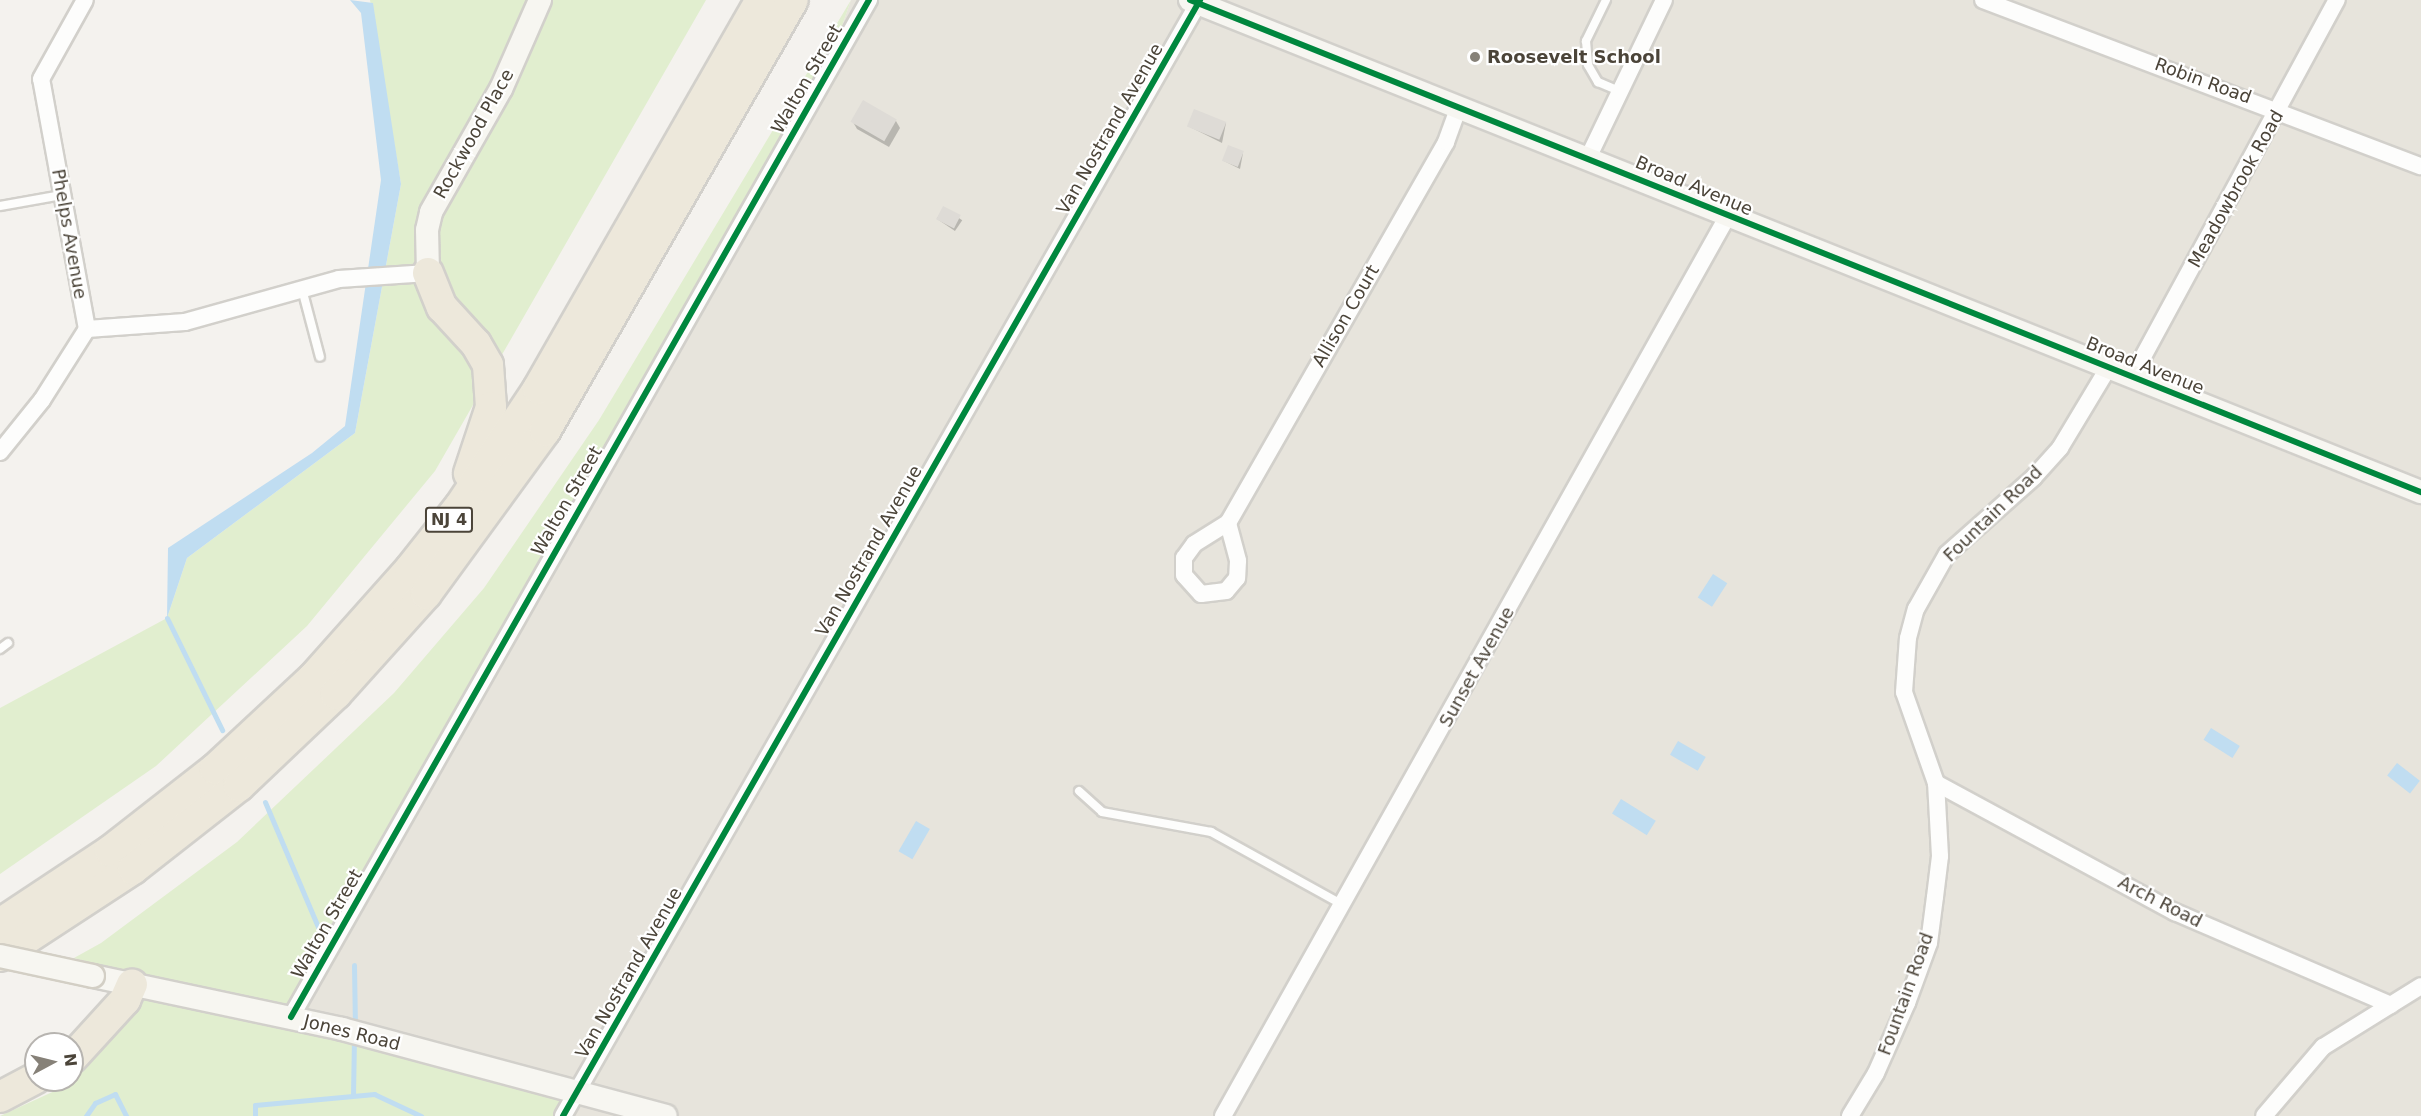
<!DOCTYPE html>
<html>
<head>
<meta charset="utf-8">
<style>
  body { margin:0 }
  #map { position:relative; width:2421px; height:1116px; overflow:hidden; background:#f4f2ee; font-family:"DejaVu Sans",sans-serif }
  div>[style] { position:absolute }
  .residential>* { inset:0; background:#e7e4dc }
  .green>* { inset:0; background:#e1eecf }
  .water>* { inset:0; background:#c0ddf1; transform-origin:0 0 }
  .shadow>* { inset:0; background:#0003; transform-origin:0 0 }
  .stream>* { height:5px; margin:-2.5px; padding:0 2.5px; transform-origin:2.5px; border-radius:2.5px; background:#c0ddf1 }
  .building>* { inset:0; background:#dedbd6; transform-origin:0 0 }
  .roads { filter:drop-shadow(2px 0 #d2d0cb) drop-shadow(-2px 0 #d2d0cb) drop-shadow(0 2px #d2d0cb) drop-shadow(0 -2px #d2d0cb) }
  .lane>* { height:8px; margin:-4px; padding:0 4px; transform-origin:4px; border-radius:4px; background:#fdfdfc }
  .street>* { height:16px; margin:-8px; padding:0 8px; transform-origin:8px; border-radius:8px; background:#fdfdfc }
  .secondary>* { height:22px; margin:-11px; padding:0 11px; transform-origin:11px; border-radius:11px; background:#f7f6f1 }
  .highway>* { height:30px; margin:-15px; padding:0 15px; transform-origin:15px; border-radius:15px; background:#ede8db }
  .bridges { filter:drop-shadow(2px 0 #d3cfc5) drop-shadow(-2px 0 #d3cfc5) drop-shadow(0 2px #d3cfc5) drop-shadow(0 -2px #d3cfc5) }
  .secondary-bridge>* { height:22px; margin:-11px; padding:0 11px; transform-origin:11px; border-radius:11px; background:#f7f6f1 }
  .cycleway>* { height:6px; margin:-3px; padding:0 3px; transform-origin:3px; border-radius:3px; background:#00873e }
  .dots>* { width:16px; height:16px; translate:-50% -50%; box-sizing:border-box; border:3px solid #fff; border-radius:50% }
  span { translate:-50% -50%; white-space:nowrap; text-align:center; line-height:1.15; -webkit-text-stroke:4.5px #fff; paint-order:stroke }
  .shield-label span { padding:2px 4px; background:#fff; border:2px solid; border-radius:4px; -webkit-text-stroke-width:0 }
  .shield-label { font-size:16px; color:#4b4439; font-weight:700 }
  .poi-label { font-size:18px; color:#4b4439; font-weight:700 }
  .left { translate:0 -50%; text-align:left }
  .street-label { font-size:18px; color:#4b4439 }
  .north { position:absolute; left:24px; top:1032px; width:60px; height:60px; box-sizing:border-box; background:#fff; border:2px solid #b7b4b0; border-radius:50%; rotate:83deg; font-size:16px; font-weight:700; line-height:24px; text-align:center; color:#4b4439 }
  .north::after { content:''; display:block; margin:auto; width:21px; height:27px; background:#868178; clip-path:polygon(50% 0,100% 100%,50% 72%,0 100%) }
</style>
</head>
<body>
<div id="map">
  <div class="residential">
    <i style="clip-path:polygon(851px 0,2421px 0,2421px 1116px,562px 1116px,284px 1023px,825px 75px)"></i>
  </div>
  <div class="green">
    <i style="clip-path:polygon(370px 0,706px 0,435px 471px,307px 626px,156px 766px,0 874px,0 708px,167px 618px,187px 558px,355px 433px,401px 184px)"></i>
    <i style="clip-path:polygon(851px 0,825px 75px,284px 1023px,579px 1088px,562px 1116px,0 1116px,72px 1083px,160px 981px,74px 958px,101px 943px,237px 842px,394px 693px,484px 588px,599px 420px)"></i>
  </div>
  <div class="water">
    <i style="clip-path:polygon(350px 0,373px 3px,401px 184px,355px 433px,187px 558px,167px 618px,168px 548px,312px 453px,345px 426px,381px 180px,361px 13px)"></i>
    <i style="left:1713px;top:574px;width:17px;height:28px;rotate:33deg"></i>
    <i style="left:2211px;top:728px;width:34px;height:14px;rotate:32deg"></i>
    <i style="left:1678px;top:741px;width:32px;height:16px;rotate:30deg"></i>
    <i style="left:2397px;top:763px;width:29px;height:16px;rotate:38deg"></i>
    <i style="left:1621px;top:799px;width:41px;height:17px;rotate:32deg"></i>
    <i style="left:916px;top:821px;width:16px;height:35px;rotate:30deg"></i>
  </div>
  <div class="shadow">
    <i style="clip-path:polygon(896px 121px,900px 128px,889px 147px,857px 129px,853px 122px)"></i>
    <i style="clip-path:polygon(1226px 123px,1222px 143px,1188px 126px)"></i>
    <i style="clip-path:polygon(1243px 153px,1240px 169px,1224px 161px)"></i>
    <i style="left:944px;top:208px;width:22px;height:13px;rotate:34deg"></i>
  </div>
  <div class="stream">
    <i style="left:167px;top:618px;width:125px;rotate:63.8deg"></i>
    <i style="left:265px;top:802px;width:136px;rotate:67deg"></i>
    <i style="left:354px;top:965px;width:63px;rotate:89.1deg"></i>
    <i style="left:353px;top:1095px;width:58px;rotate:-89deg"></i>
    <i style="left:86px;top:1116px;width:16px;rotate:-55deg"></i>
    <i style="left:95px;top:1103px;width:22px;rotate:-24deg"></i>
    <i style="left:115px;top:1094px;width:25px;rotate:63deg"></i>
    <i style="left:255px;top:1116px;width:11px;rotate:-90deg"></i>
    <i style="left:255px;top:1105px;width:120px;rotate:-5.3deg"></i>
    <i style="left:374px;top:1094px;width:52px;rotate:25.1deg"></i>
  </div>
  <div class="building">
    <i style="left:863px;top:100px;width:39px;height:25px;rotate:30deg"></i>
    <i style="left:1194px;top:109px;width:35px;height:19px;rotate:22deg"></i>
    <i style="left:1228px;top:145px;width:17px;height:17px;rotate:21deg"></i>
    <i style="left:943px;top:206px;width:20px;height:15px;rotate:27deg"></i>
  </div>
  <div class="roads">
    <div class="lane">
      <i style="left:1606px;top:0;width:46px;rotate:116deg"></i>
      <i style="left:1586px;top:41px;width:24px;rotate:85deg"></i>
      <i style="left:1588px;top:65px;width:20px;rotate:60deg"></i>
      <i style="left:1598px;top:82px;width:26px;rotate:23deg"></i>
      <i style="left:0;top:206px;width:63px;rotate:-10.1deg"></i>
      <i style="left:302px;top:289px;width:70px;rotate:75.2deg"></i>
      <i style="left:0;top:649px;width:10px;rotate:-37deg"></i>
      <i style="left:1079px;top:791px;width:31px;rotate:42deg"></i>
      <i style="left:1102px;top:812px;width:111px;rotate:10.4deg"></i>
      <i style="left:1211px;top:832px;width:151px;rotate:28.9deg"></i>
    </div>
    <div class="street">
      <i style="left:1983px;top:0;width:468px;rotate:20.8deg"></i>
      <i style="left:1588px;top:158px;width:175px;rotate:-64.3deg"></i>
      <i style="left:87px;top:329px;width:98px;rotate:-4.1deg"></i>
      <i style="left:185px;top:322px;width:160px;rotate:-15.6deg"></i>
      <i style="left:339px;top:279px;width:89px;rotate:-3.9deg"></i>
      <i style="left:2132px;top:377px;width:429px;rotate:-61.5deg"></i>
      <i style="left:0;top:452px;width:67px;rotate:-51.1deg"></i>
      <i style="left:42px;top:400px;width:84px;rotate:-57.6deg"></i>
      <i style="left:87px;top:329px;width:254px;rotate:-100.4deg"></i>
      <i style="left:41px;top:79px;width:90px;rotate:-60.9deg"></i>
      <i style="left:1228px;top:523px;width:39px;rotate:75deg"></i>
      <i style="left:1238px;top:561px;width:17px;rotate:93deg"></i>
      <i style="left:1237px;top:578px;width:17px;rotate:130deg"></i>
      <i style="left:1226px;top:591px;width:25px;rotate:173deg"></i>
      <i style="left:1201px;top:594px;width:25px;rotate:-132deg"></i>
      <i style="left:1184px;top:575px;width:17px;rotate:-90deg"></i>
      <i style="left:1184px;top:558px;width:17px;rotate:-54deg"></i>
      <i style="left:1194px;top:544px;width:40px;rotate:-32deg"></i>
      <i style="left:1228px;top:523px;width:439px;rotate:-60.2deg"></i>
      <i style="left:1446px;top:142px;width:37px;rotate:-70deg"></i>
      <i style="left:1936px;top:783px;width:272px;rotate:28.4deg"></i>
      <i style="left:2175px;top:912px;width:235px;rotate:23.3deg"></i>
      <i style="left:291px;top:1017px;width:1170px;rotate:-60.39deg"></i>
      <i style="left:563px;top:1116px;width:1285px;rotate:-60.28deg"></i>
      <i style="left:1223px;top:1116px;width:1031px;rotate:-60.72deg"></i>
      <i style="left:1850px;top:1116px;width:50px;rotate:-58.8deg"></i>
      <i style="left:1876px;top:1073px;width:77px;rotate:-66.1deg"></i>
      <i style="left:1907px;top:1003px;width:64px;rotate:-69.9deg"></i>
      <i style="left:1929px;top:943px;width:46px;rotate:-82.6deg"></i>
      <i style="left:1935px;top:897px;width:41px;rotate:-83deg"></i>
      <i style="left:1940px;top:856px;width:73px;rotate:-93.1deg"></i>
      <i style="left:1936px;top:783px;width:96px;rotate:-109.4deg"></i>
      <i style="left:1904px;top:692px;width:54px;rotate:-85.8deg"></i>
      <i style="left:1908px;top:638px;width:30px;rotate:-75deg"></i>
      <i style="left:1916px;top:609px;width:63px;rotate:-60.6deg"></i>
      <i style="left:1947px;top:554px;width:116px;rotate:-41.5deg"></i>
      <i style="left:2034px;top:477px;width:39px;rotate:-48deg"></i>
      <i style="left:2060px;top:448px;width:93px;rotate:-59deg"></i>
      <i style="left:2264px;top:1116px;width:91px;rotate:-49.5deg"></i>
      <i style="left:2323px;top:1047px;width:115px;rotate:-31.9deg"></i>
    </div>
    <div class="secondary">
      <i style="left:1190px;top:0;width:1326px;rotate:21.79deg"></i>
      <i style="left:428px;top:273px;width:43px;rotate:-91.3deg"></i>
      <i style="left:427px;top:230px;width:18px;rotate:-77deg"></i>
      <i style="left:431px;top:212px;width:142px;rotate:-60.4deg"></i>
      <i style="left:501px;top:89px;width:97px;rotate:-66.3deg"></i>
      <i style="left:93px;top:976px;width:255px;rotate:12deg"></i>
      <i style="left:342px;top:1029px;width:335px;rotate:15deg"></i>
    </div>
    <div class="highway">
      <i style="left:428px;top:273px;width:37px;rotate:68deg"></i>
      <i style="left:442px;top:307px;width:50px;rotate:47.4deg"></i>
      <i style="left:476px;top:344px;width:24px;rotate:60deg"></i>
      <i style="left:488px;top:365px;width:42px;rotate:85.9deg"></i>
      <i style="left:491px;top:407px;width:70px;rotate:108.4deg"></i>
      <i style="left:0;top:924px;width:132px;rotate:-33.6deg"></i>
      <i style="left:110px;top:851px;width:133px;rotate:-38deg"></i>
      <i style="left:215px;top:769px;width:134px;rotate:-42.9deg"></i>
      <i style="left:313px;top:678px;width:146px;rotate:-48.3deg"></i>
      <i style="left:410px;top:569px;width:80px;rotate:-51.6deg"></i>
      <i style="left:460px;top:506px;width:141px;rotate:-56.3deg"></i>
      <i style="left:538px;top:389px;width:448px;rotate:-60.2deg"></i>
      <i style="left:0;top:956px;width:159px;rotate:-33.2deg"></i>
      <i style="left:133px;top:869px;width:135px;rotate:-38.1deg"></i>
      <i style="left:239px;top:786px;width:134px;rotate:-43.5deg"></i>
      <i style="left:336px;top:694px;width:135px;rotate:-48deg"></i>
      <i style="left:426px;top:594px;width:202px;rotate:-53.9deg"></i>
      <i style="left:545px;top:431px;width:497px;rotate:-60.1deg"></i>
      <i style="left:72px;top:1058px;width:79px;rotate:-47.6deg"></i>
      <i style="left:125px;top:1000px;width:17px;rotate:-66deg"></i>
      <i style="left:0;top:1097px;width:41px;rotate:-27.8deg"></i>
    </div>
  </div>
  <div class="bridges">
    <div class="secondary-bridge">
      <i style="left:0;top:956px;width:95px;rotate:12.1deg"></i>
    </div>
  </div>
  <div class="cycleway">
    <i style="left:1190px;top:0;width:1326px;rotate:21.79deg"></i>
    <i style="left:291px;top:1017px;width:1170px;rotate:-60.39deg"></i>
    <i style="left:563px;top:1116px;width:1285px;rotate:-60.28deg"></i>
  </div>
  <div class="dots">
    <i style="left:1475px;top:57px;background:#868178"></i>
  </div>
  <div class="shield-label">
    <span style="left:449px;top:520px">NJ 4</span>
  </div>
  <div class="poi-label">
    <span class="left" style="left:1487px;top:57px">Roosevelt School</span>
  </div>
  <div class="street-label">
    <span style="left:807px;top:79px;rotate:-60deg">Walton Street</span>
    <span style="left:2203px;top:81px;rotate:20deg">Robin Road</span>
    <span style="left:1110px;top:129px;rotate:-60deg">Van Nostrand Avenue</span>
    <span style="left:474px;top:134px;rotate:-61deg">Rockwood Place</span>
    <span style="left:1694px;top:186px;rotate:23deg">Broad Avenue</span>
    <span style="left:2236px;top:189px;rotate:-61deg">Meadowbrook Road</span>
    <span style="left:69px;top:234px;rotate:80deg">Phelps Avenue</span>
    <span style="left:1346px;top:316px;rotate:-60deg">Allison Court</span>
    <span style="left:2145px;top:366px;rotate:22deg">Broad Avenue</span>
    <span style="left:567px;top:501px;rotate:-60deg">Walton Street</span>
    <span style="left:1993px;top:514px;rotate:-44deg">Fountain Road</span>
    <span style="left:869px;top:551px;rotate:-60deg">Van Nostrand Avenue</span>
    <span style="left:1477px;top:667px;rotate:-61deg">Sunset Avenue</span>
    <span style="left:2160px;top:902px;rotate:27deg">Arch Road</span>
    <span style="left:327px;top:924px;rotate:-60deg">Walton Street</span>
    <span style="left:629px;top:973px;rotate:-60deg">Van Nostrand Avenue</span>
    <span style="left:1906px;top:994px;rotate:-70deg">Fountain Road</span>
    <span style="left:352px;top:1033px;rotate:14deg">Jones Road</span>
  </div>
  <div class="north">N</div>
</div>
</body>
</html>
